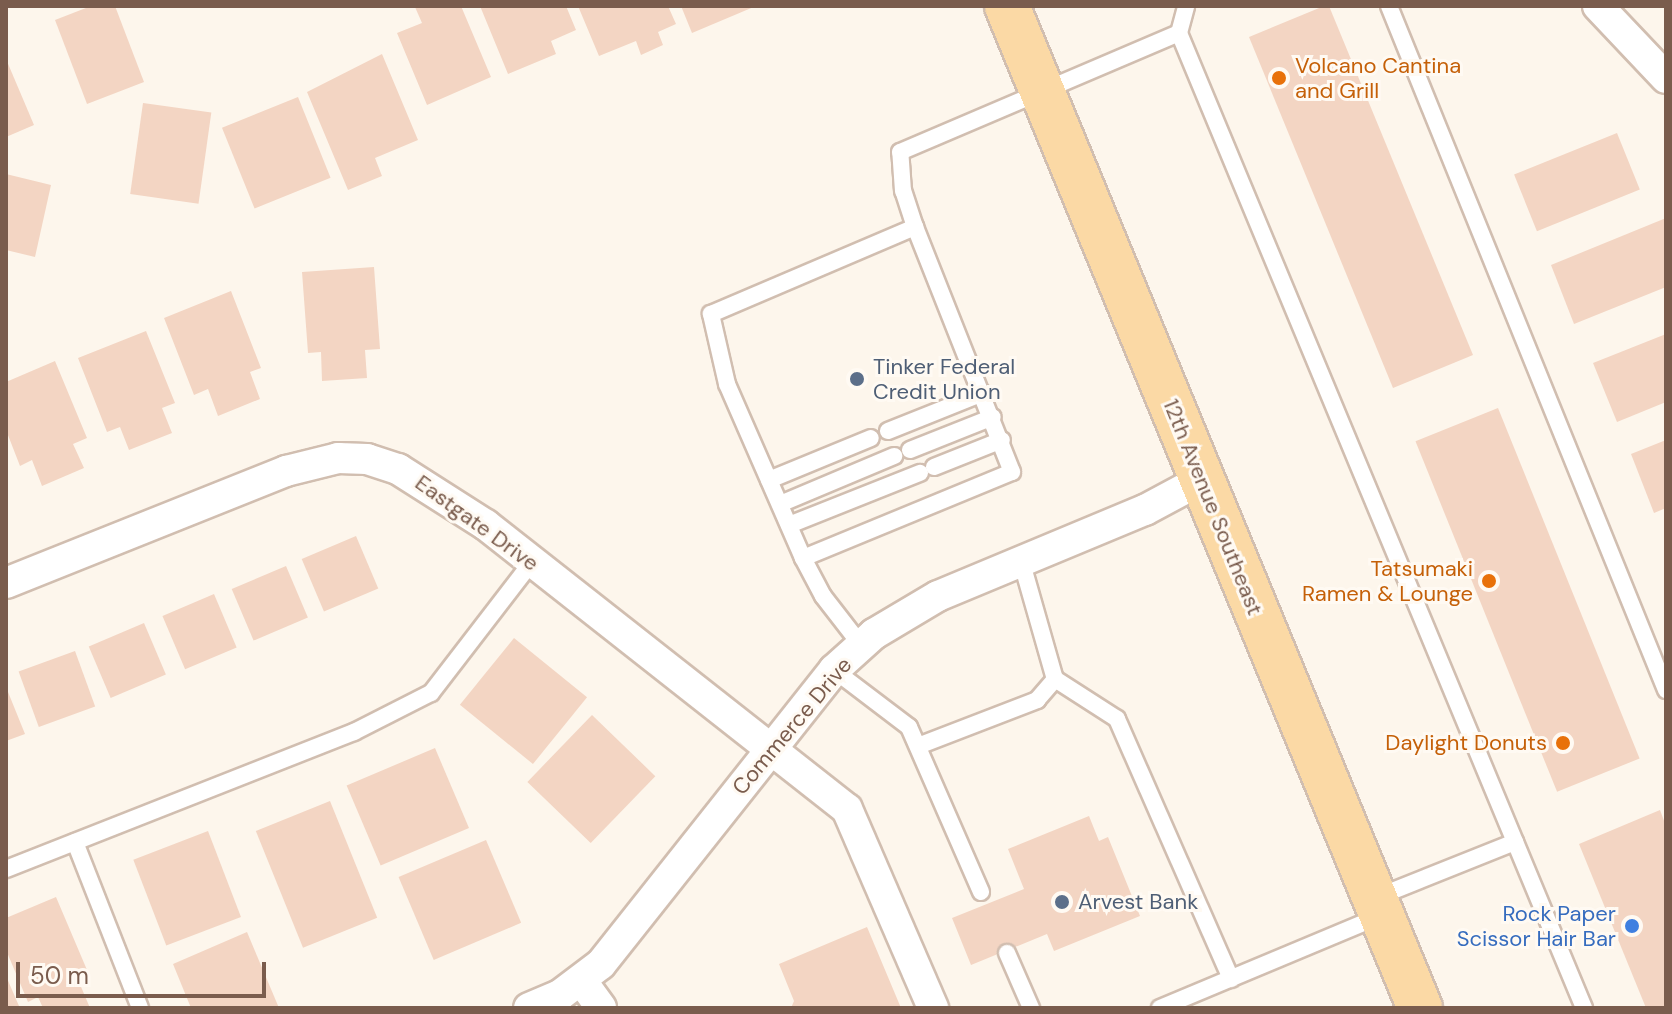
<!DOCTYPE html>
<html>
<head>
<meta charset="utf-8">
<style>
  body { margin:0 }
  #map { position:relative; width:1672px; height:1014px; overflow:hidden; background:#fdf6ec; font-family:"DM Sans",sans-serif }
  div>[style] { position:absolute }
  .building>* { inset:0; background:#f3d5c3; transform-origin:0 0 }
  .roads { filter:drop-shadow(2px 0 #d1beb0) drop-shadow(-2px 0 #d1beb0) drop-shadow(0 2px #d1beb0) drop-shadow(0 -2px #d1beb0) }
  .lane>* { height:16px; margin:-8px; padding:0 8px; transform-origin:8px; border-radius:8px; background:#fff }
  .street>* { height:30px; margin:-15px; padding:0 15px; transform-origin:15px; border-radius:15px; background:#fff }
  .primary>* { height:44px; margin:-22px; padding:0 22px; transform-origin:22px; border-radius:22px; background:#fbd9a5 }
  .dots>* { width:22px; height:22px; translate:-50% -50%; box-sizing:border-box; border:4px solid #fffaf3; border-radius:50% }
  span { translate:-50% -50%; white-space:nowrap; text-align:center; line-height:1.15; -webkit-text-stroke:6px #fffaf3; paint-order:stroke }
  .food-label { font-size:22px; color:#c56008 }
  .left { translate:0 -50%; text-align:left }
  .right { translate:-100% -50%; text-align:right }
  .service-label { font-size:22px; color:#4e5e75 }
  .street-label { font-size:22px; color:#7a5c4d }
  .shop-label { font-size:22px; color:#366cbe }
  .frame { position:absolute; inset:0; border:8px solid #7a5c4d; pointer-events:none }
  .scale { position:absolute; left:16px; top:962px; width:250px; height:36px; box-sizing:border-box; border:4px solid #7a5c4d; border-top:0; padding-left:10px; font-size:24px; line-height:28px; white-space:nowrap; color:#7a5c4d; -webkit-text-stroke:6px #fffaf3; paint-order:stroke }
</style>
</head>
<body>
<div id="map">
  <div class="building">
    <i style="clip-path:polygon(91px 6px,115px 6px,144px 82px,87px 104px,55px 20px)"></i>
    <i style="clip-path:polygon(461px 6px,491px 77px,427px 105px,397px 33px,422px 23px,415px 7px)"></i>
    <i style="clip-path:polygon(480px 6px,566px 6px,576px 30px,551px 41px,556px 54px,508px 74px)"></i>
    <i style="clip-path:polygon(578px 6px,668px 6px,676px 24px,658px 32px,663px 45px,641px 55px,636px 41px,599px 56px)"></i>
    <i style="clip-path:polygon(681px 6px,756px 6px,692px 33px)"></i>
    <i style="clip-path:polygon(1324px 6px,1329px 6px,1473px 355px,1393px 388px,1249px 37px)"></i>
    <i style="clip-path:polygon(382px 54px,418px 140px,375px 158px,382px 176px,348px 190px,307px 92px)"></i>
    <i style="clip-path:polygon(6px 59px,34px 125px,6px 137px)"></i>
    <i style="left:298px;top:97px;width:87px;height:82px;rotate:68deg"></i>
    <i style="left:143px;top:103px;width:69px;height:92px;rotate:8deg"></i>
    <i style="left:1617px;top:133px;width:61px;height:111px;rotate:68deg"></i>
    <i style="clip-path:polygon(6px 174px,51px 185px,35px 257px,6px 250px)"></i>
    <i style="clip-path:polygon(1666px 218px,1666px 287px,1574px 324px,1551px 265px)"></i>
    <i style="clip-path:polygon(374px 267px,380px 349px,365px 350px,367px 378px,322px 381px,321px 352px,308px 353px,302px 272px)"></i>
    <i style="clip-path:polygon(231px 291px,261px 368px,250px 372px,260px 399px,218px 416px,208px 389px,194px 395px,164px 318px)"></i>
    <i style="clip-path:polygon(146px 331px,175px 403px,162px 408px,172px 433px,129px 450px,120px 427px,107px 432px,78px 358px)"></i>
    <i style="clip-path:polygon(1666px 334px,1666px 402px,1617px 422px,1593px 363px)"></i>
    <i style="clip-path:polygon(55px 361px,87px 438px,73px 444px,84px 468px,42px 486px,32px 460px,20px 466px,6px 430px,6px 382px)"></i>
    <i style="left:1498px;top:408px;width:378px;height:89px;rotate:68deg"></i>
    <i style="clip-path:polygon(1666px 440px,1666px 508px,1654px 513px,1631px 454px)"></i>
    <i style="left:356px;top:536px;width:57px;height:59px;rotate:67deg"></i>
    <i style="left:286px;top:566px;width:56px;height:59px;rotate:67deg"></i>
    <i style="left:214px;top:594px;width:58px;height:56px;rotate:67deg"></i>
    <i style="left:144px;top:623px;width:56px;height:60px;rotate:67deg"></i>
    <i style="left:514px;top:638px;width:94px;height:86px;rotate:39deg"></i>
    <i style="left:75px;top:651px;width:59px;height:60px;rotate:70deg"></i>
    <i style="clip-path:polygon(6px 687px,25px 734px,6px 741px)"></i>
    <i style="left:592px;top:715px;width:88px;height:93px;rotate:44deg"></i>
    <i style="left:435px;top:748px;width:87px;height:96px;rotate:67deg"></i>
    <i style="left:330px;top:801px;width:126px;height:80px;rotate:68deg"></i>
    <i style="clip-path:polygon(1660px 810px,1666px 826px,1666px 1008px,1646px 1008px,1579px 844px)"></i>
    <i style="clip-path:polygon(1089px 816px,1099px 841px,1108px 837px,1140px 916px,1054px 951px,1047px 934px,971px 965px,952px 918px,1024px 889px,1008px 849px)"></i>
    <i style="left:208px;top:831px;width:92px;height:80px;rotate:69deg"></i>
    <i style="left:486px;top:840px;width:90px;height:95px;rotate:67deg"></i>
    <i style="clip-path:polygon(56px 897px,90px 977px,79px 982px,90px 1008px,43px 1008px,38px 997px,28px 1002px,6px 950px,6px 918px)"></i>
    <i style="clip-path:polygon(867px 927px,901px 1008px,791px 1008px,794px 1001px,779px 964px)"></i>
    <i style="clip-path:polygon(247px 932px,279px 1008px,191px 1008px,173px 964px)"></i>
    <i style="clip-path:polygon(6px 976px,19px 1006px,15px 1008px,6px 1008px)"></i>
  </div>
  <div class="roads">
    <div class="lane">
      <i style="left:1389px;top:6px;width:738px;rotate:67.95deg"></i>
      <i style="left:1179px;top:33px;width:1056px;rotate:67.44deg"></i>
      <i style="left:888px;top:431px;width:102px;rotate:-21.8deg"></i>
      <i style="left:910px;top:450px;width:89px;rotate:-21.7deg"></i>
      <i style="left:934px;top:467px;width:73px;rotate:-21.7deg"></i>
      <i style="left:769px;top:480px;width:110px;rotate:-22.4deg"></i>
      <i style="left:780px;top:504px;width:124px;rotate:-22.8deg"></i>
      <i style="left:789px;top:525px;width:141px;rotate:-21.7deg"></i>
      <i style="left:803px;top:558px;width:190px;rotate:-113.6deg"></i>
      <i style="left:727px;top:384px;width:72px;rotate:-102.9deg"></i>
      <i style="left:711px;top:314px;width:222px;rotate:-23.1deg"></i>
      <i style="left:1021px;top:560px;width:124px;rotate:74.1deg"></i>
      <i style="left:1055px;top:679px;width:74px;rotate:32.8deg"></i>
      <i style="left:1117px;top:719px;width:284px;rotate:66.3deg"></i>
      <i style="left:861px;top:645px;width:62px;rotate:-127.8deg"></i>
      <i style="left:823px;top:596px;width:43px;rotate:-117.8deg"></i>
      <i style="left:803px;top:558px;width:226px;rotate:-22.4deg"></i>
      <i style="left:1012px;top:472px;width:264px;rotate:-111.6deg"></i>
      <i style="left:915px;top:227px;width:38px;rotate:-108deg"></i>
      <i style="left:903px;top:191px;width:39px;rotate:-94deg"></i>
      <i style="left:900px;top:152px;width:303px;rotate:-23.1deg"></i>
      <i style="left:1179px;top:33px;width:28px;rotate:-75deg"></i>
      <i style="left:834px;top:670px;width:94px;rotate:37.2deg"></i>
      <i style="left:909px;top:727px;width:180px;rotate:66.4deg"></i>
      <i style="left:918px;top:746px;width:128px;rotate:-21.1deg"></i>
      <i style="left:1037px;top:700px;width:28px;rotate:-49deg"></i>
      <i style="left:75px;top:842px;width:178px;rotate:68.6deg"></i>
      <i style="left:6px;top:869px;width:374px;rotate:-21.5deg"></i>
      <i style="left:354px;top:732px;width:86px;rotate:-26.9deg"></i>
      <i style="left:431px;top:693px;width:165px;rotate:-52.4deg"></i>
      <i style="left:1375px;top:898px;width:151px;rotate:-21.8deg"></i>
      <i style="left:1007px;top:953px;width:60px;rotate:66.4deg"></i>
      <i style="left:1160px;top:1008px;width:238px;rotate:-22.7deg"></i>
    </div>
    <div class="street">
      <i style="left:1598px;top:6px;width:99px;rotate:46.6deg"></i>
      <i style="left:6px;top:583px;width:302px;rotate:-21.8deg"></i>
      <i style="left:286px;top:471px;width:54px;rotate:-14deg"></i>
      <i style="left:338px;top:458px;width:29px;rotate:2deg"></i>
      <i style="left:367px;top:459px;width:33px;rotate:18deg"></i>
      <i style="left:398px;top:469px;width:104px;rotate:32.5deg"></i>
      <i style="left:486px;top:525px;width:459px;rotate:38.2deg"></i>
      <i style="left:847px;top:809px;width:217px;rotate:66.6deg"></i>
      <i style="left:581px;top:980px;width:34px;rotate:54deg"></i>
      <i style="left:529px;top:1008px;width:34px;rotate:-23deg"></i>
      <i style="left:560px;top:995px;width:51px;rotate:-37.1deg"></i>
      <i style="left:601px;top:964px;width:375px;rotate:-51.6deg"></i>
      <i style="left:834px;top:670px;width:54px;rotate:-42deg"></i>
      <i style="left:874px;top:634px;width:74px;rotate:-30.7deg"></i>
      <i style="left:938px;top:596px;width:224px;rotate:-22.6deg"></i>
      <i style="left:1145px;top:510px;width:64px;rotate:-28.2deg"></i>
    </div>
    <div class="primary">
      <i style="left:1007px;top:6px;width:1084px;rotate:67.6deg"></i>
    </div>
  </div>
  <div class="dots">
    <i style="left:1279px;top:78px;background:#e8710a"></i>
    <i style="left:857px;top:379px;background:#5c6f8a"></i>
    <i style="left:1489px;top:581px;background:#e8710a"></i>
    <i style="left:1563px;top:743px;background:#e8710a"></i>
    <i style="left:1062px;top:902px;background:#5c6f8a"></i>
    <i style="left:1632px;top:926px;background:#3f7fe0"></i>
  </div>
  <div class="food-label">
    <span class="left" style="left:1295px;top:78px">Volcano Cantina<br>and Grill</span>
    <span class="right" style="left:1473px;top:581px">Tatsumaki<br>Ramen &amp; Lounge</span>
    <span class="right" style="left:1547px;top:743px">Daylight Donuts</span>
  </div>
  <div class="service-label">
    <span class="left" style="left:873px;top:379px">Tinker Federal<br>Credit Union</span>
    <span class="left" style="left:1078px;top:902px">Arvest Bank</span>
  </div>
  <div class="street-label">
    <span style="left:1213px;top:507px;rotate:68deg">12th Avenue Southeast</span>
    <span style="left:477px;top:523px;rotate:36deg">Eastgate Drive</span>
    <span style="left:792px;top:726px;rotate:-50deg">Commerce Drive</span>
  </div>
  <div class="shop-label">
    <span class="right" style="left:1616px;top:926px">Rock Paper<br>Scissor Hair Bar</span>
  </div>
  <div class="frame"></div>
  <div class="scale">50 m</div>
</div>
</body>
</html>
